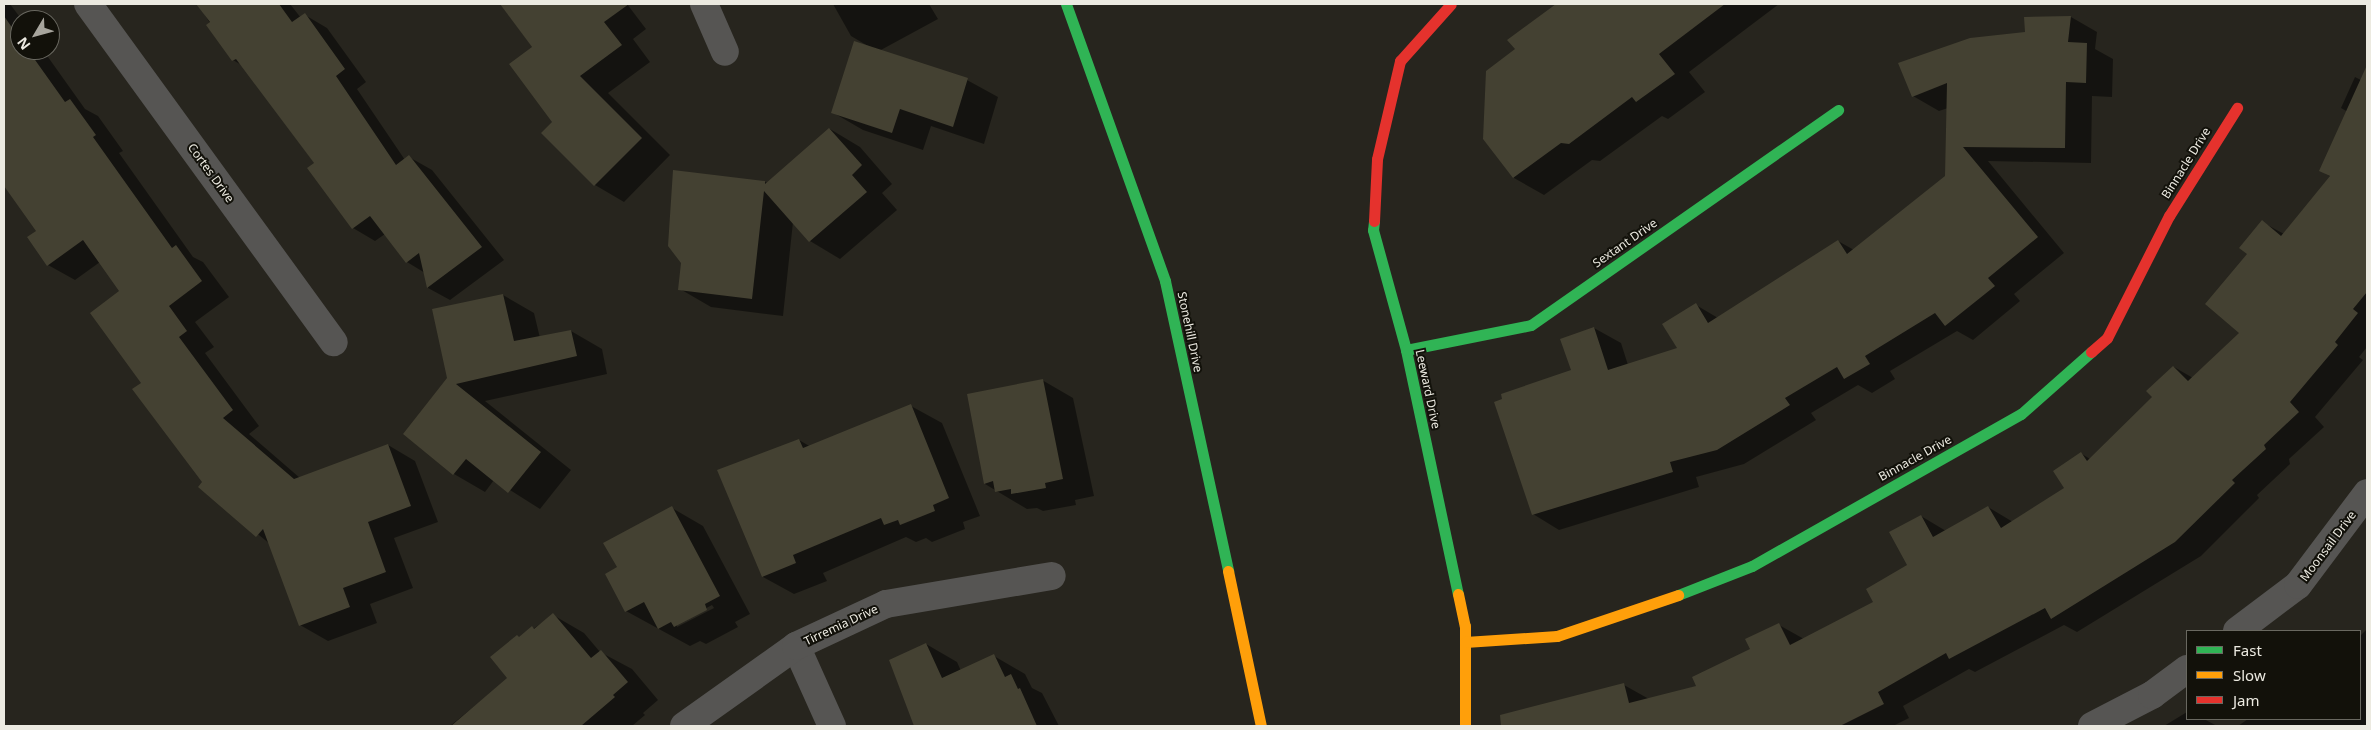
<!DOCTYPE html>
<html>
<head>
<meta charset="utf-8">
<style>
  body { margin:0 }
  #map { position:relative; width:2371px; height:730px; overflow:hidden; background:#27251e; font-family:"Noto Sans",sans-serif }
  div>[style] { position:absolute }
  .shadow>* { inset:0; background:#0007 }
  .building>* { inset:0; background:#444132 }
  .street>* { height:28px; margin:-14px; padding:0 14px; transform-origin:14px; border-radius:14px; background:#565553 }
  .fast>* { height:11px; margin:-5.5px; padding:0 5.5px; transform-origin:5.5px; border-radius:5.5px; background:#30b455 }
  .slow>* { height:11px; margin:-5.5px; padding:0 5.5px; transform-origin:5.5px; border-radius:5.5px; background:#ff9f0a }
  .jam>* { height:11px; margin:-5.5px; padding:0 5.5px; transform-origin:5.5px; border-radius:5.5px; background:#e5322d }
  span { translate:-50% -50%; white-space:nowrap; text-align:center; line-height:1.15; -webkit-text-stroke:4px #12110a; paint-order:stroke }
  .street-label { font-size:12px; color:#eceae1 }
  .frame { position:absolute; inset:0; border:5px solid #eceae1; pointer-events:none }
  .legend { position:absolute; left:2186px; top:630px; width:175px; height:90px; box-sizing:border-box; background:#12110a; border:1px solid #696860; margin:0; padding:6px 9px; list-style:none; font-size:15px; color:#eceae1 }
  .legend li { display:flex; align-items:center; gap:10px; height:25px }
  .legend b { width:25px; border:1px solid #696860 }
  .north { position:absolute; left:10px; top:10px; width:50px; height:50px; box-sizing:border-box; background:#12110a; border:1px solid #696860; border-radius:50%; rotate:233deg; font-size:14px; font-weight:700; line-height:20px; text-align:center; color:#eceae1 }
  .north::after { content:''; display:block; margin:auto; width:18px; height:22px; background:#a7a59d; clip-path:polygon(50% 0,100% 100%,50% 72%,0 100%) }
</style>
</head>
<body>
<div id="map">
  <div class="shadow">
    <i style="clip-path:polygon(4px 4px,10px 4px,22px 20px,20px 50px,43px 50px,85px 109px,98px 116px,123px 151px,119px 153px,193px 257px,203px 262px,229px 297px,195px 322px,214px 347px,205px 353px,259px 426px,249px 434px,300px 478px,388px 445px,415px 461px,438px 522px,394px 538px,413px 588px,370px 604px,377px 623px,328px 641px,300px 625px,270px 544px,200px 487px,204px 482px,121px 291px,100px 262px,75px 280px,48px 265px,38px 231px,4px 185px)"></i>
    <i style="clip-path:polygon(198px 4px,290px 4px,301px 18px,305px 15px,327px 28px,366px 82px,357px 89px,405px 160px,409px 157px,432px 170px,504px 260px,450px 300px,428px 288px,425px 273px,407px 262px,385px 234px,375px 241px,353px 228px,315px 164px,243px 66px,233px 60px)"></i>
    <i style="clip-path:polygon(501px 4px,627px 4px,646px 29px,633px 39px,650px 62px,608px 93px,670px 155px,624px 202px,595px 185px,543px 133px,554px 122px,533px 48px)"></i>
    <i style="clip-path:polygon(833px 4px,929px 4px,938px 19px,879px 51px,967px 80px,998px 97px,984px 144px,931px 126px,923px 150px,863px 130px,832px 112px,868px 46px,851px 36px)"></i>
    <i style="clip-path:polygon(1558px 4px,1779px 4px,1689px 72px,1705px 92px,1668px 119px,1662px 116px,1600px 161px,1592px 160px,1544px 195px,1514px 178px,1485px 139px,1517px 50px,1509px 40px)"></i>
    <i style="clip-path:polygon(2071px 17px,2097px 32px,2095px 49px,2113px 59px,2112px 97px,2092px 96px,2091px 163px,1988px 161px,2064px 253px,2014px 294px,2020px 301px,1973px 340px,1957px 331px,1890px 371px,1895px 379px,1872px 393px,1858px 385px,1811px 413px,1816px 420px,1744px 464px,1696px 477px,1699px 487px,1559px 530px,1533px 514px,1573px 371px,1594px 328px,1621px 343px,1628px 365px,1679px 349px,1696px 305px,1718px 318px,1838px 241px,1854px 250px,1947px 177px,1948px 108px,1939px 111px,1913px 96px,2027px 33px)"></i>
    <i style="clip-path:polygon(2355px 77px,2367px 83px,2367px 347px,2359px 357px,2363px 360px,2315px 417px,2324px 427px,2289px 459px,2290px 464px,2257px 495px,2259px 498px,2201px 556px,2077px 632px,2064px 625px,1975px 672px,1969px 669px,1903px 706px,1909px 718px,1893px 726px,1531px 726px,1526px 709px,1624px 685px,1649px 699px,1698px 686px,1752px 649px,1779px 625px,1804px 639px,1875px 602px,1909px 566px,1921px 516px,1946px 531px,1988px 507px,2013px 522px,2066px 488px,2082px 454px,2090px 459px,2154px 397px,2174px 367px,2193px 378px,2241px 333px,2249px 254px,2262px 222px,2284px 234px,2331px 177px,2321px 171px,2348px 112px,2341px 108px)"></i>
    <i style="clip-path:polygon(830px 129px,860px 147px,892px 184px,882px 193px,897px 210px,840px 259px,810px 241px,793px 222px,783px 316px,711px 307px,680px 289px,765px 182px,768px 183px)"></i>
    <i style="clip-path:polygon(503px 295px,534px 313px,540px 338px,571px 331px,602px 349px,607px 374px,485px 401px,571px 470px,540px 509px,494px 480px,485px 492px,454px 474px,405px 434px,448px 379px)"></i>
    <i style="clip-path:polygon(1042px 380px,1073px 398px,1094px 496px,1075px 500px,1076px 505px,1043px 511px,1037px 508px,1027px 509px,985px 484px,969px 395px)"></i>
    <i style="clip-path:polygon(911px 406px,942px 423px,980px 516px,963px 522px,965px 529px,932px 542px,926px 538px,916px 542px,906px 537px,823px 573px,827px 581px,794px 594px,763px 577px,718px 471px,799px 440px,811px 447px)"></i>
    <i style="clip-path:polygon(evenodd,672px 508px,703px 526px,750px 614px,735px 622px,738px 627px,706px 644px,700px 641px,690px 646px,626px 611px,618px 568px,672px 508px,712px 605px,714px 608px,677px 627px,677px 624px,712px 605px)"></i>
    <i style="clip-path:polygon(553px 615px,584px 633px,600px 652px,632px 669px,658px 700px,643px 713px,645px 715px,632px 726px,450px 726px,509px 678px,520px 638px)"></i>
    <i style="clip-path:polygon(2367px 629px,2367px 726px,2238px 726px,2248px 719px,2360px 719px,2360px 636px)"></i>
    <i style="clip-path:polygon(926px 644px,957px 662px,961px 671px,994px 656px,1025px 674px,1032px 688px,1042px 693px,1059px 726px,916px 726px,891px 660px)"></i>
    <i style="clip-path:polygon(2187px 712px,2187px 719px,2204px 719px,2217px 726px,2164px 726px)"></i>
  </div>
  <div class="building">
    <i style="clip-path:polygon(196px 4px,279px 4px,292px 22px,305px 13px,345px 69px,336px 76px,396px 165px,409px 155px,482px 247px,427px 288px,419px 253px,406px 263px,370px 216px,352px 229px,307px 168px,314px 163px,236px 59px,232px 61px,206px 25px,210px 22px)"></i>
    <i style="clip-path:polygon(500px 4px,629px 4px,604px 22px,622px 45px,580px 76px,642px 138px,594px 186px,541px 133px,552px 122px,509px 64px,532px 47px)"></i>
    <i style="clip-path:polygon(1556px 4px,1725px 4px,1659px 54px,1675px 74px,1636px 102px,1632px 97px,1569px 144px,1561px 143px,1513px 178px,1483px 139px,1486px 71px,1515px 49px,1507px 40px)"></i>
    <i style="clip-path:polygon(4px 16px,20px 39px,20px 50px,28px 50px,65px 102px,70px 99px,96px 135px,93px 137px,172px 248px,176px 245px,202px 281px,169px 306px,187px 331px,179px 337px,233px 410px,223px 418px,294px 479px,388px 444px,411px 506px,368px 522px,386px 572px,343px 588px,350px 607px,299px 626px,263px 529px,256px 537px,198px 487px,202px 482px,132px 389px,141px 383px,90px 313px,119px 291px,83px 240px,47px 266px,27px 237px,36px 231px,4px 186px)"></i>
    <i style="clip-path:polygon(2071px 16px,2068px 42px,2087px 43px,2086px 83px,2066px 82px,2065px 148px,1963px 147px,2038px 237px,1988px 278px,1995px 286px,1945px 326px,1935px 313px,1865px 356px,1870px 364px,1844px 379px,1837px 367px,1785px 398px,1790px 405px,1717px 450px,1670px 462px,1673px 472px,1532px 515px,1494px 402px,1502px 399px,1501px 394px,1571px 370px,1560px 339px,1594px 327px,1608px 370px,1677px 348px,1662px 324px,1696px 303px,1708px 323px,1838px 240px,1847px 254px,1945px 176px,1947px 83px,1912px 97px,1898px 63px,1970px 38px,2025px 32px,2024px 17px)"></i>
    <i style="clip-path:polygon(854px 41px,968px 78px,953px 127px,900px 109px,892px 133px,831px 113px)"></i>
    <i style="clip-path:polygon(2367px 65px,2367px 292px,2353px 309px,2358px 313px,2335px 342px,2338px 345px,2290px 402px,2299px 412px,2264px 445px,2266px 449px,2232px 480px,2235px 483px,2175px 542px,2051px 619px,2045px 608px,1949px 659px,1946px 653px,1878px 692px,1884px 704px,1840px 726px,1501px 726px,1500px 715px,1624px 683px,1629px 703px,1696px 686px,1692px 677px,1750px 649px,1745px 639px,1779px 623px,1790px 645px,1873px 602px,1866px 589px,1907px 565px,1889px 532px,1921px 515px,1933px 537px,1988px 506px,2001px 528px,2064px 488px,2053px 471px,2081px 452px,2087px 461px,2152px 397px,2146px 391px,2173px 366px,2188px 381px,2239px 333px,2205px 304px,2247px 254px,2239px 248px,2262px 220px,2281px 236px,2330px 176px,2319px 171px)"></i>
    <i style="clip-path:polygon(829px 128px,862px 165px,852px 175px,867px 192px,809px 242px,764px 191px,752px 299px,678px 290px,681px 263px,668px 246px,673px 170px,765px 181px,765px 184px)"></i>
    <i style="clip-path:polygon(503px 294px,514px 341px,571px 330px,577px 356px,456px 384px,541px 452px,508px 493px,466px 459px,453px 475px,403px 434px,447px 378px,432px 309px)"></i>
    <i style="clip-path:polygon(1043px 379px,1063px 479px,1045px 483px,1046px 488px,1011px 494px,1011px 489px,995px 492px,993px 481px,984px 484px,967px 394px)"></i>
    <i style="clip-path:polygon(911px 404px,949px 498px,933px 505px,935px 511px,900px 525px,898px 520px,884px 525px,881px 518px,793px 555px,796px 563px,762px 577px,717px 470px,799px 439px,803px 448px)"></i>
    <i style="clip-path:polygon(672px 506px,720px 596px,705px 604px,707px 610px,674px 627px,671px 622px,658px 629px,644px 602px,625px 612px,605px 574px,617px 567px,603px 543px)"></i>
    <i style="clip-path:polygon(553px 613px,591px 658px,601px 650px,628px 682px,613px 695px,615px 697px,581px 726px,451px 726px,507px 678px,490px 657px,517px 635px,519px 637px,532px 626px,534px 629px)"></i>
    <i style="clip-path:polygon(926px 643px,942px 678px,994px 654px,1005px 677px,1011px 674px,1018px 689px,1020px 688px,1037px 726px,914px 726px,889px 660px)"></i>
  </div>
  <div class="street">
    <i style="left:88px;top:4px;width:418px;rotate:54deg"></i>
    <i style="left:704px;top:4px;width:52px;rotate:66.4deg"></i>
    <i style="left:2237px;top:631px;width:76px;rotate:-37deg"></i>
    <i style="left:2298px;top:585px;width:115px;rotate:-53.1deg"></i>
    <i style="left:796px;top:646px;width:88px;rotate:65.8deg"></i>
    <i style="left:684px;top:726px;width:138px;rotate:-35.5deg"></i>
    <i style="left:796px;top:646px;width:99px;rotate:-25deg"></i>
    <i style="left:886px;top:604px;width:168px;rotate:-9.6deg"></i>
    <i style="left:2092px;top:726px;width:68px;rotate:-27.3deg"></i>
    <i style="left:2152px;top:695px;width:44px;rotate:-36.6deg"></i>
  </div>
  <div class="fast">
    <i style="left:1066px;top:4px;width:294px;rotate:70.3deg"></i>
    <i style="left:1165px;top:281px;width:297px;rotate:77.7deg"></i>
    <i style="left:1374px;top:221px;width:9px;rotate:96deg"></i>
    <i style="left:1373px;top:230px;width:124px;rotate:74.6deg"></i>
    <i style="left:1406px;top:350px;width:249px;rotate:78deg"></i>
    <i style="left:1406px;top:350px;width:127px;rotate:-11.3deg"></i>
    <i style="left:1531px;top:325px;width:375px;rotate:-35deg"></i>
    <i style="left:1678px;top:595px;width:79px;rotate:-21.4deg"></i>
    <i style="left:1752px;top:566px;width:309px;rotate:-29.5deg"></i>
    <i style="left:2021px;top:414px;width:94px;rotate:-41.5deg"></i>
  </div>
  <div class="slow">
    <i style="left:1228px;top:571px;width:158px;rotate:78deg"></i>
    <i style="left:1458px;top:594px;width:33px;rotate:78deg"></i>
    <i style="left:1465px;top:626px;width:100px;rotate:90deg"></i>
    <i style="left:1465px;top:642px;width:92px;rotate:-3.7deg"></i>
    <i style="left:1557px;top:636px;width:128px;rotate:-18.7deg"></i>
  </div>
  <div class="jam">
    <i style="left:1374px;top:221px;width:62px;rotate:-87.2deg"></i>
    <i style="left:1377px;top:159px;width:101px;rotate:-76.8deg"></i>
    <i style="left:1400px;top:61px;width:76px;rotate:-48.2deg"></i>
    <i style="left:2091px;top:352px;width:21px;rotate:-41deg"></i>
    <i style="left:2107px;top:338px;width:137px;rotate:-63.1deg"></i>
    <i style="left:2169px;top:216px;width:128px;rotate:-57.8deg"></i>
  </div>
  <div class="street-label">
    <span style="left:2186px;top:163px;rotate:-58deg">Binnacle Drive</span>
    <span style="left:211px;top:173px;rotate:54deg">Cortes Drive</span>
    <span style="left:1625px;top:243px;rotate:-35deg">Sextant Drive</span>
    <span style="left:1190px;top:332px;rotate:78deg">Stonehill Drive</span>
    <span style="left:1428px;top:389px;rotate:78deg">Leeward Drive</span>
    <span style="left:1915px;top:458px;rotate:-29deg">Binnacle Drive</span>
    <span style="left:2328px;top:546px;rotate:-53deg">Moonsail Drive</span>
    <span style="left:841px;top:625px;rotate:-25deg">Tirremia Drive</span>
  </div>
  <div class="frame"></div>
  <ul class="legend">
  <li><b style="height:6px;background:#30b455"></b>Fast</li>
  <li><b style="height:6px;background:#ff9f0a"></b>Slow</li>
  <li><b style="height:6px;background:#e5322d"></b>Jam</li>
  </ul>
  <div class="north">N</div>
</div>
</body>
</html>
